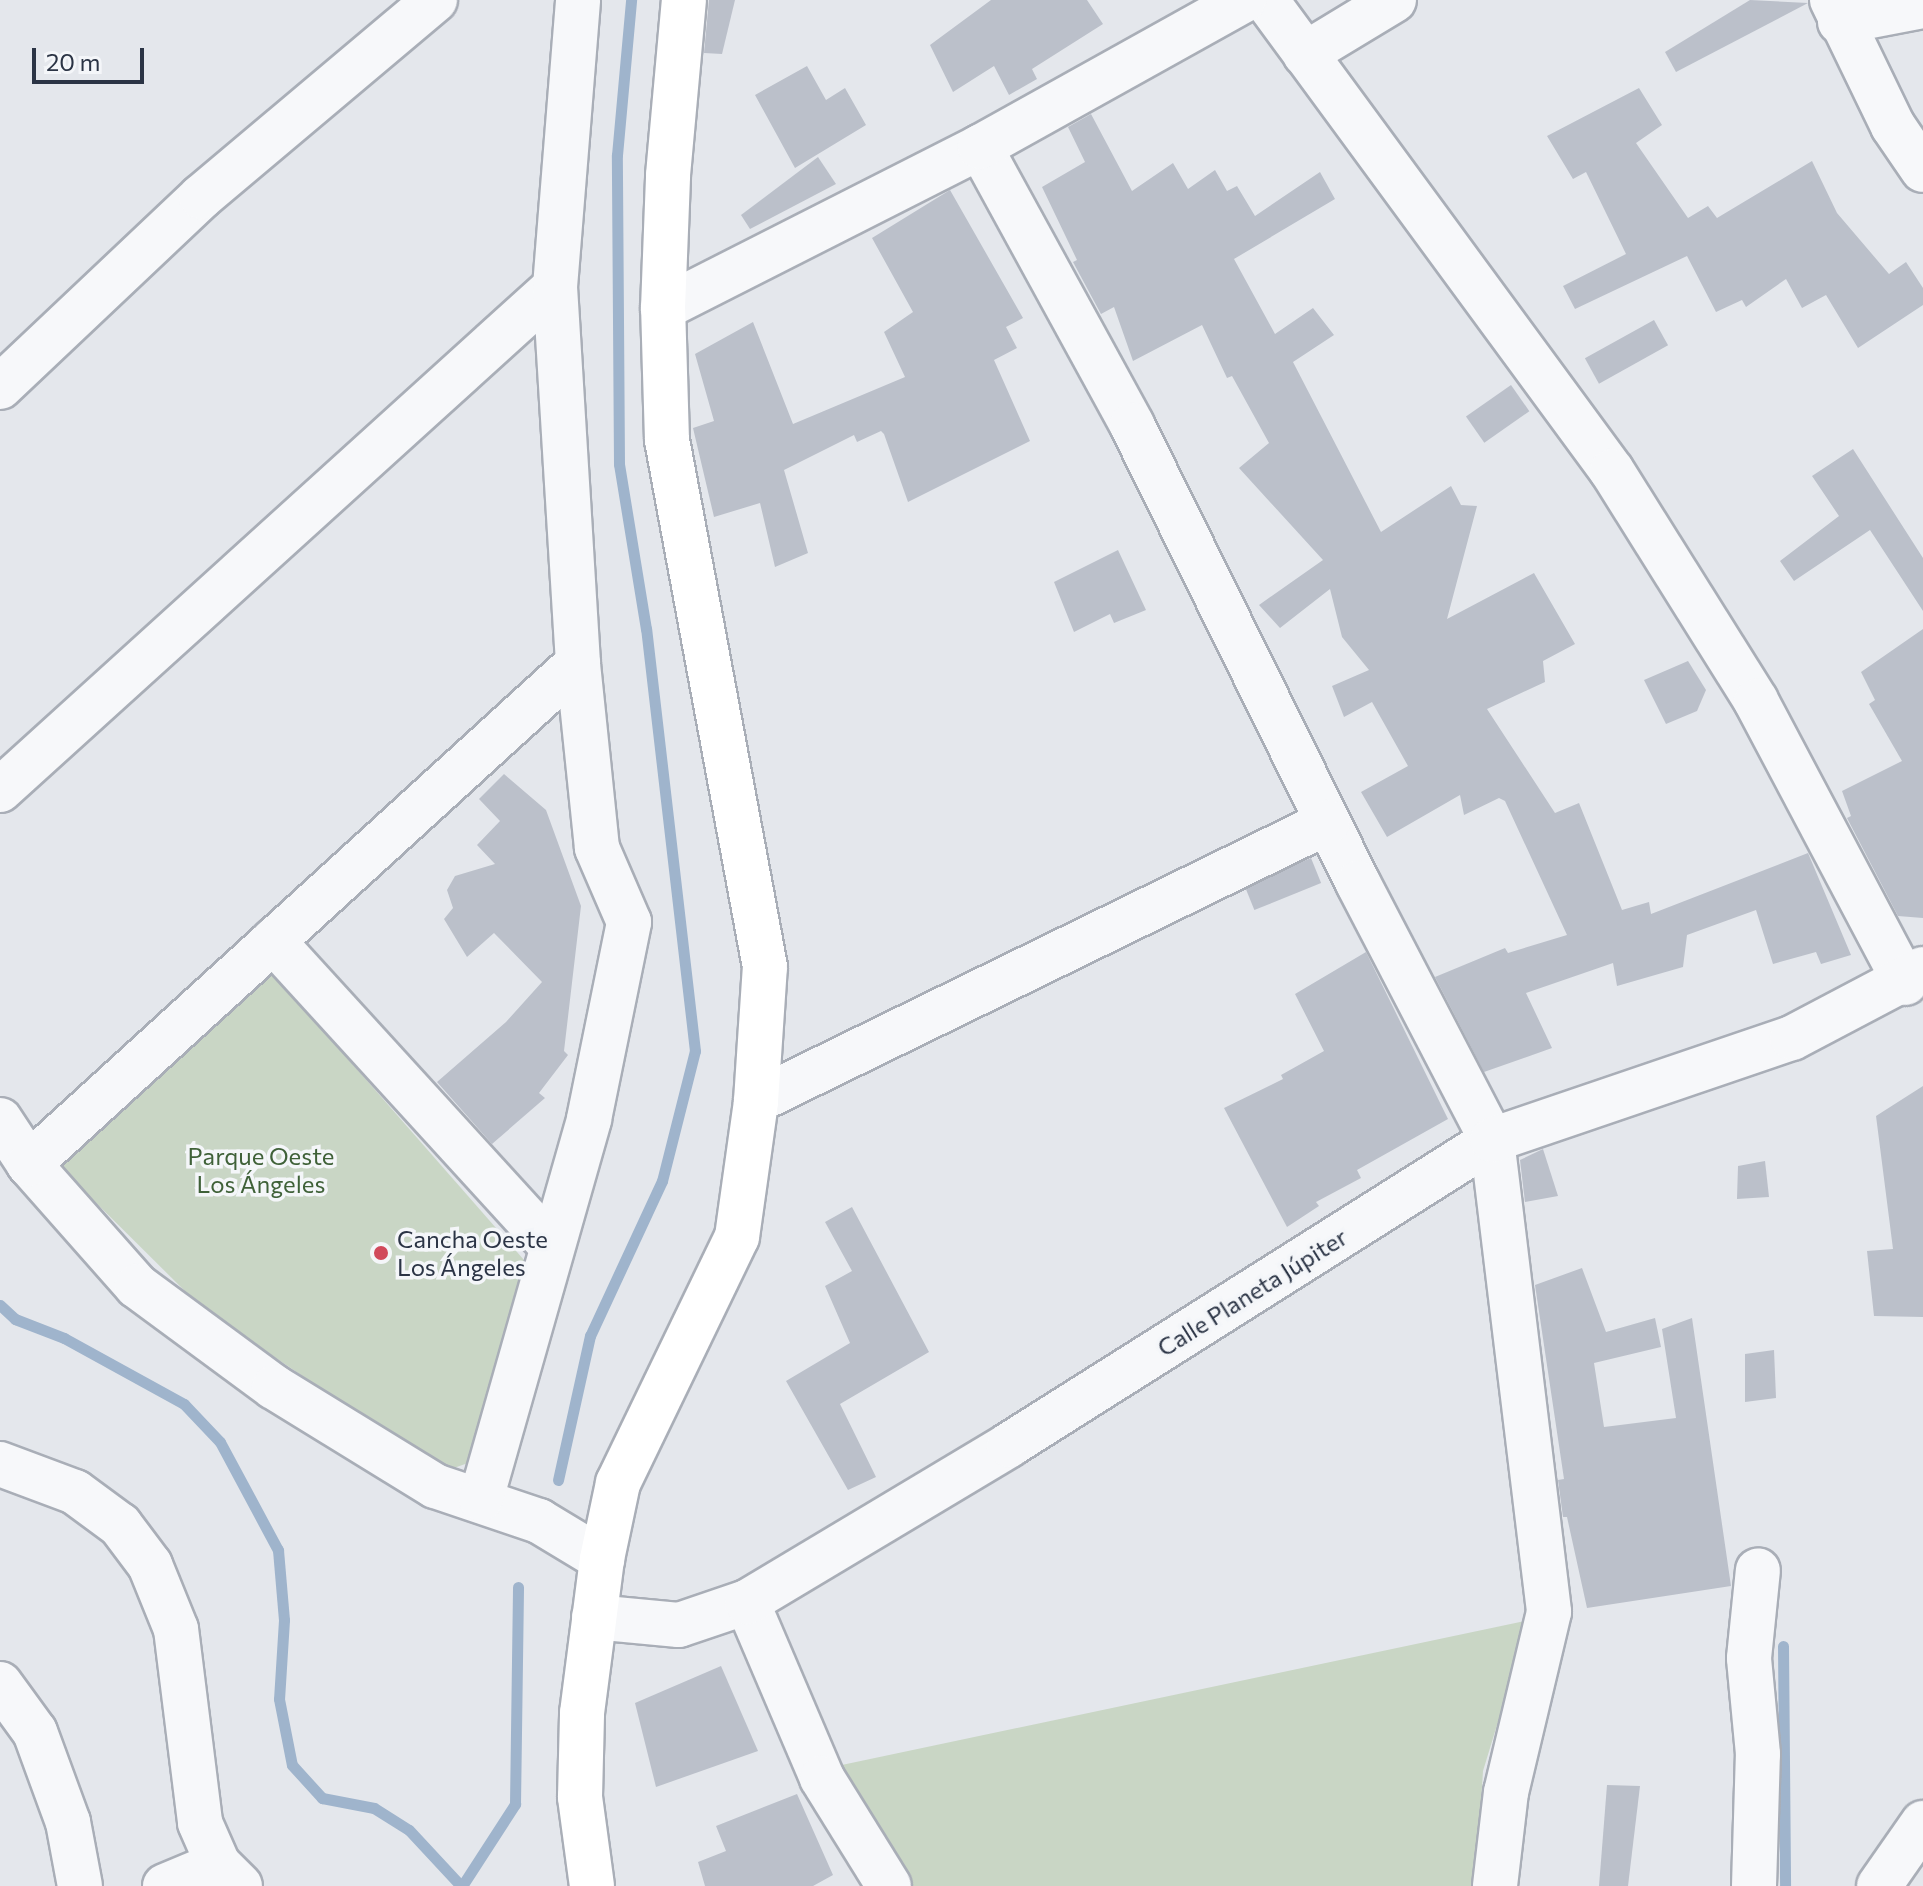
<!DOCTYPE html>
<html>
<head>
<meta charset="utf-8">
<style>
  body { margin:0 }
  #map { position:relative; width:1923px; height:1886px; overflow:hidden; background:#e4e7ec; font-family:Commissioner,sans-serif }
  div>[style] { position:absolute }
  .green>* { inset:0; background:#c9d6c5 }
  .stream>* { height:11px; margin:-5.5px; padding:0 5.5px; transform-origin:5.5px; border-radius:5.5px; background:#9fb4cc }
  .building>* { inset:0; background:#bbc0ca; transform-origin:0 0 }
  .roads { filter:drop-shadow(2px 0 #a9aeb7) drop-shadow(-2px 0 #a9aeb7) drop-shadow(0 2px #a9aeb7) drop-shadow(0 -2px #a9aeb7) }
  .street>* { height:44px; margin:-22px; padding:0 22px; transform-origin:22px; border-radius:22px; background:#f7f8fa }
  .secondary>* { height:44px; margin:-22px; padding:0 22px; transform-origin:22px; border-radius:22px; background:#fff }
  .dots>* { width:22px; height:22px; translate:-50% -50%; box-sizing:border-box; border:4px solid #f4f6f9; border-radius:50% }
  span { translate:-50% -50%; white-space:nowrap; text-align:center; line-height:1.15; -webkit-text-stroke:7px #f4f6f9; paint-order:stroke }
  .park-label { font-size:24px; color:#3f6138 }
  .poi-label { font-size:24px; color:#2b3445 }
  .left { translate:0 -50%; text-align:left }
  .street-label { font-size:24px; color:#2b3445 }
  .scale { position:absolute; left:32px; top:48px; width:112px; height:36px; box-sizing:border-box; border:4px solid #2b3445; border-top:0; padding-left:10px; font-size:24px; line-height:28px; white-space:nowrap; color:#2b3445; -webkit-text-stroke:6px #f4f6f9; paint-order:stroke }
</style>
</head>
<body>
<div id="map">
  <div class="green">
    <i style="clip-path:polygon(271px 971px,524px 1260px,468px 1463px,451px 1469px,381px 1429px,202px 1308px,59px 1166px)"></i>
    <i style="clip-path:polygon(1529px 1620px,1483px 1771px,1476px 1886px,903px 1886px,837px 1766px)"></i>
  </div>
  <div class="stream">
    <i style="left:0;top:1305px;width:21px;rotate:43deg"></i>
    <i style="left:15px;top:1319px;width:53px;rotate:21.2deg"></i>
    <i style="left:64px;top:1338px;width:137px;rotate:28.8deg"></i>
    <i style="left:184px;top:1404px;width:52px;rotate:46.5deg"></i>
    <i style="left:220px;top:1442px;width:123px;rotate:61.8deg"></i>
    <i style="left:278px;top:1550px;width:70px;rotate:85.1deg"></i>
    <i style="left:284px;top:1620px;width:79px;rotate:93.6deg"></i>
    <i style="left:279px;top:1699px;width:67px;rotate:78.9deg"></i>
    <i style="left:292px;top:1765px;width:45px;rotate:47.7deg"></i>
    <i style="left:322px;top:1798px;width:53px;rotate:10.9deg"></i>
    <i style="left:374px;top:1808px;width:41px;rotate:32.2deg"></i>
    <i style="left:409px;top:1830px;width:76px;rotate:47.1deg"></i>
    <i style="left:558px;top:1480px;width:148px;rotate:-77.5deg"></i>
    <i style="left:590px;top:1336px;width:171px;rotate:-65.1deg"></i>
    <i style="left:662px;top:1181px;width:134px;rotate:-75.8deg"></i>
    <i style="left:695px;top:1051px;width:425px;rotate:-96.6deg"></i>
    <i style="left:646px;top:629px;width:167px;rotate:-99.3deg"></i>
    <i style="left:619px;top:464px;width:309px;rotate:-90.4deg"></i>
    <i style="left:617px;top:155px;width:156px;rotate:-84.8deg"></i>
    <i style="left:1783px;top:1646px;width:240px;rotate:89.5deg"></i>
    <i style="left:462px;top:1886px;width:98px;rotate:-57.1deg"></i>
    <i style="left:515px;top:1804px;width:217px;rotate:-89.2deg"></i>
  </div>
  <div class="building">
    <i style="clip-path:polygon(709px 0,735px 0,722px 54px,704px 53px)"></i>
    <i style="clip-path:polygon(991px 0,1087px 0,1103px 24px,1032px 69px,1037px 79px,1009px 95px,994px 66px,953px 92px,930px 45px)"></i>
    <i style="clip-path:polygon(1750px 0,1808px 3px,1676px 72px,1665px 52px)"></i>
    <i style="clip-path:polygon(807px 66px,826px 100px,845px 88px,866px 125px,795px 168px,755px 95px)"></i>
    <i style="clip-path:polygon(1639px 88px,1662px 125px,1636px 143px,1688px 218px,1708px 206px,1717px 218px,1812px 161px,1837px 213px,1889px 274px,1906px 262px,1923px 288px,1923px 305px,1858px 348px,1826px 295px,1802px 308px,1786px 279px,1746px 307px,1742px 300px,1716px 312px,1687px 256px,1575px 309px,1563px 286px,1626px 254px,1586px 172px,1573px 179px,1547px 136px)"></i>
    <i style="clip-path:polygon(1091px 114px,1132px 191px,1173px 163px,1188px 189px,1215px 170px,1227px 191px,1237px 186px,1255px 216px,1320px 172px,1335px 199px,1234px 259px,1275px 334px,1313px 308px,1334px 335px,1293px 362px,1381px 532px,1451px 486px,1461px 505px,1477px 506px,1447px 619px,1534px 573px,1575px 644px,1543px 661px,1545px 682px,1487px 709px,1555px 813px,1579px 803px,1622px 910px,1649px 902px,1651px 914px,1808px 853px,1851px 955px,1821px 964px,1816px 952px,1773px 964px,1756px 910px,1687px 935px,1683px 967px,1617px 986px,1613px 963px,1526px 993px,1552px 1048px,1484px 1072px,1435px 977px,1505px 948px,1508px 953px,1567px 935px,1505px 801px,1499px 798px,1464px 815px,1460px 795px,1387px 837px,1361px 792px,1408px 766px,1372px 702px,1344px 717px,1332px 686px,1369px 670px,1342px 637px,1330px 589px,1280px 628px,1259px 605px,1323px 560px,1239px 468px,1269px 443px,1232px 376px,1227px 378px,1202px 325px,1133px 361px,1114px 307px,1101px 314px,1073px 262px,1077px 260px,1042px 187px,1085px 162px,1068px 127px)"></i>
    <i style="clip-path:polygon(818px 157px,836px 184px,750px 229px,741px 215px)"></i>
    <i style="clip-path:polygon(950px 190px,1023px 318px,1006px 327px,1017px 348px,994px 360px,1030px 441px,908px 502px,884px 434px,881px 431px,857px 442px,854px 435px,784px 470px,808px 553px,775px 567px,760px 503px,714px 517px,693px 428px,714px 421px,695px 354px,753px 322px,793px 424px,905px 377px,884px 332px,913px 312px,872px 238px)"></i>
    <i style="left:1654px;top:320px;width:29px;height:79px;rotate:61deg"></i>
    <i style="left:1511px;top:385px;width:32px;height:55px;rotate:55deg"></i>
    <i style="clip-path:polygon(1853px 449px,1923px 558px,1923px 611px,1870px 530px,1794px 581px,1780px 561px,1839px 516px,1812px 476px)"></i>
    <i style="clip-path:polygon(1118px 550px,1146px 610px,1114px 623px,1110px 614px,1074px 632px,1054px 582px)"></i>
    <i style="clip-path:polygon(1923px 629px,1923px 918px,1898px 916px,1847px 818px,1851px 816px,1842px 791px,1902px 761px,1869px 704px,1875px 700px,1861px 672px)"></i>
    <i style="clip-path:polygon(1688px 661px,1706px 690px,1697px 711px,1666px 724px,1644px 680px)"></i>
    <i style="clip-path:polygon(504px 774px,546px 810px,581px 906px,564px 1051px,568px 1055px,539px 1093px,545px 1098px,492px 1144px,437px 1082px,506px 1022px,542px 982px,494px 933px,467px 957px,444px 919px,453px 908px,447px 890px,455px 876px,495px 864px,477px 845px,500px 821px,479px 799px)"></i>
    <i style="left:1311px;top:858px;width:27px;height:72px;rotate:68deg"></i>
    <i style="clip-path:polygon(1366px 952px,1448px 1119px,1357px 1170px,1361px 1178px,1316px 1202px,1319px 1206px,1287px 1227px,1224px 1108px,1283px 1079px,1281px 1075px,1324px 1051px,1295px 994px)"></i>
    <i style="clip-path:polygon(1923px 1086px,1923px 1317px,1874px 1316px,1867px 1251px,1893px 1249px,1876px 1116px)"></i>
    <i style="clip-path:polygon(1543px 1149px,1558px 1196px,1525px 1202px,1520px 1160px)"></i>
    <i style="clip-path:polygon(1765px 1161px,1769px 1197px,1737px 1199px,1738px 1166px)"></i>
    <i style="clip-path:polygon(852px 1207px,929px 1352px,840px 1404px,876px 1477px,848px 1490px,786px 1381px,850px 1343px,825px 1286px,852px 1271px,825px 1222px)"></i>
    <i style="clip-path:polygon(1582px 1268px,1606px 1332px,1655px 1318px,1661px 1347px,1594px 1363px,1604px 1427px,1676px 1418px,1662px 1329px,1692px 1318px,1731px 1586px,1587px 1608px,1567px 1517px,1563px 1517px,1558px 1480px,1564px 1479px,1535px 1285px)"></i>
    <i style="clip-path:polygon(1774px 1350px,1776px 1398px,1745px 1402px,1745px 1354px)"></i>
    <i style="clip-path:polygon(721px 1666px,758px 1751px,656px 1787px,635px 1703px)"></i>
    <i style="clip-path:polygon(1607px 1785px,1640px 1786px,1628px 1886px,1599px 1886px)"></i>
    <i style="clip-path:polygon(797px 1794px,833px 1875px,813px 1886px,705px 1886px,698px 1862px,726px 1851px,716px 1826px)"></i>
  </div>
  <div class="roads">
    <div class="street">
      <i style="left:1266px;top:0;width:584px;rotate:53.7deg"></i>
      <i style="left:1612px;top:471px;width:271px;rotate:57.9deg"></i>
      <i style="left:1756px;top:701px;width:319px;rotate:62.1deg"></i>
      <i style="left:1832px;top:0;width:140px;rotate:64.2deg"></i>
      <i style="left:1893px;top:126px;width:53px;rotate:55.7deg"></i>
      <i style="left:1840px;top:22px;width:85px;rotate:-10.9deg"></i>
      <i style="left:1305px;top:54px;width:104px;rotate:-31.2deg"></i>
      <i style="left:980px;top:147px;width:317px;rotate:61.3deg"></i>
      <i style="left:1132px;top:425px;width:511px;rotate:63.74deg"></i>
      <i style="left:1358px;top:883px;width:290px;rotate:62.5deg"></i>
      <i style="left:1492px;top:1140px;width:475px;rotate:83.1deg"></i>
      <i style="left:1549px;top:1612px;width:185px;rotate:103.4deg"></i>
      <i style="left:1506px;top:1792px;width:95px;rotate:96.7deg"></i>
      <i style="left:663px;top:308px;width:356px;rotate:-26.9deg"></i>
      <i style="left:980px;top:147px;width:302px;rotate:-29.1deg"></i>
      <i style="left:0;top:387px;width:277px;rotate:-43.4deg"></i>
      <i style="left:201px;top:197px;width:306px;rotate:-40.1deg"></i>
      <i style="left:0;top:790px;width:749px;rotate:-42.19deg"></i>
      <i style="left:273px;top:941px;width:411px;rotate:47.6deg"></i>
      <i style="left:756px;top:1101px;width:636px;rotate:-26deg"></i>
      <i style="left:0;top:1120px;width:53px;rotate:56.6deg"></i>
      <i style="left:29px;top:1164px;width:163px;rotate:48.5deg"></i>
      <i style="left:137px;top:1286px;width:170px;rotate:36.4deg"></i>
      <i style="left:274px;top:1387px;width:189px;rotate:31.6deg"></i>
      <i style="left:435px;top:1486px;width:110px;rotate:18.6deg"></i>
      <i style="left:539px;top:1521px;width:74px;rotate:31.1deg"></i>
      <i style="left:29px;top:1164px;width:743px;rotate:-42.38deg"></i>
      <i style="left:0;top:1464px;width:80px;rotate:20.5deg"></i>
      <i style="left:75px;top:1492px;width:56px;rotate:36.3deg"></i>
      <i style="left:120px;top:1525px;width:50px;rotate:53.1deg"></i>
      <i style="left:150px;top:1565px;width:69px;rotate:67.9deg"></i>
      <i style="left:176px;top:1629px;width:195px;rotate:82.9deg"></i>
      <i style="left:200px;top:1823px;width:45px;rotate:66.3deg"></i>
      <i style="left:218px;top:1864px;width:31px;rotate:45deg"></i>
      <i style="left:481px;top:1499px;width:395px;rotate:-74.1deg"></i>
      <i style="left:589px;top:1119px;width:201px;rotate:-78.5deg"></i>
      <i style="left:629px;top:922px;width:81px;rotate:-113.4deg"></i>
      <i style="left:597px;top:848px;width:186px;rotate:-95.9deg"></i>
      <i style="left:578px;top:663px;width:377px;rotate:-93.5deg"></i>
      <i style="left:555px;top:287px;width:288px;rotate:-85.4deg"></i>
      <i style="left:747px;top:1602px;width:191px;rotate:66.9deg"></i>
      <i style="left:822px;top:1778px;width:127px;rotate:58.2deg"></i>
      <i style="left:594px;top:1617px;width:85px;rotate:5.4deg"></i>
      <i style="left:679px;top:1625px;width:72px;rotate:-18.7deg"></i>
      <i style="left:747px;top:1602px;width:305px;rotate:-30.9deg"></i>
      <i style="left:1009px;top:1445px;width:571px;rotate:-32.27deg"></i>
      <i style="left:1492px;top:1140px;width:317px;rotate:-18.8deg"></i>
      <i style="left:1792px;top:1038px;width:148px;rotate:-27.8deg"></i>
      <i style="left:0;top:1684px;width:59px;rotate:53.9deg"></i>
      <i style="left:35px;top:1732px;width:96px;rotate:69.9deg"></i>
      <i style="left:68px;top:1822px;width:65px;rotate:79.4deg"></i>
      <i style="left:165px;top:1886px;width:57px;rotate:-22.5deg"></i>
      <i style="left:1754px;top:1886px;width:132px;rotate:-88.3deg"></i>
      <i style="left:1758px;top:1754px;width:96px;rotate:-95.4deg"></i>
      <i style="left:1749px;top:1658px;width:88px;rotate:-84.2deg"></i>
      <i style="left:1879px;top:1886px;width:77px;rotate:-55.1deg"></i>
    </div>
    <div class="secondary">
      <i style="left:592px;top:1886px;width:90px;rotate:-97.7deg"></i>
      <i style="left:580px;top:1797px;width:84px;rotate:-88.6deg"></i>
      <i style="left:582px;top:1713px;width:155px;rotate:-82.6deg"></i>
      <i style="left:602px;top:1559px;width:78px;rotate:-78.1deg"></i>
      <i style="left:618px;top:1483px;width:273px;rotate:-64.2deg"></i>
      <i style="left:737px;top:1237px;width:137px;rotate:-82deg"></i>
      <i style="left:756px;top:1101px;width:134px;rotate:-86.2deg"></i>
      <i style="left:765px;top:967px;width:536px;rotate:-100.53deg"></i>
      <i style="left:667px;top:440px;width:132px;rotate:-91.7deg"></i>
      <i style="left:663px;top:308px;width:133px;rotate:-87.8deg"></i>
      <i style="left:668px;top:175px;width:176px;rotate:-84.8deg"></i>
    </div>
  </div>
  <div class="dots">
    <i style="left:381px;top:1253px;background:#d1495b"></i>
  </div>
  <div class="park-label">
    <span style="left:261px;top:1170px">Parque Oeste<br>Los Ángeles</span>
  </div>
  <div class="poi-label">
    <span class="left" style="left:397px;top:1253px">Cancha Oeste<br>Los Ángeles</span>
  </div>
  <div class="street-label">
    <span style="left:1252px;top:1292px;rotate:-32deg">Calle Planeta Júpiter</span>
  </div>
  <div class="scale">20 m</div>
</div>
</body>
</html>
